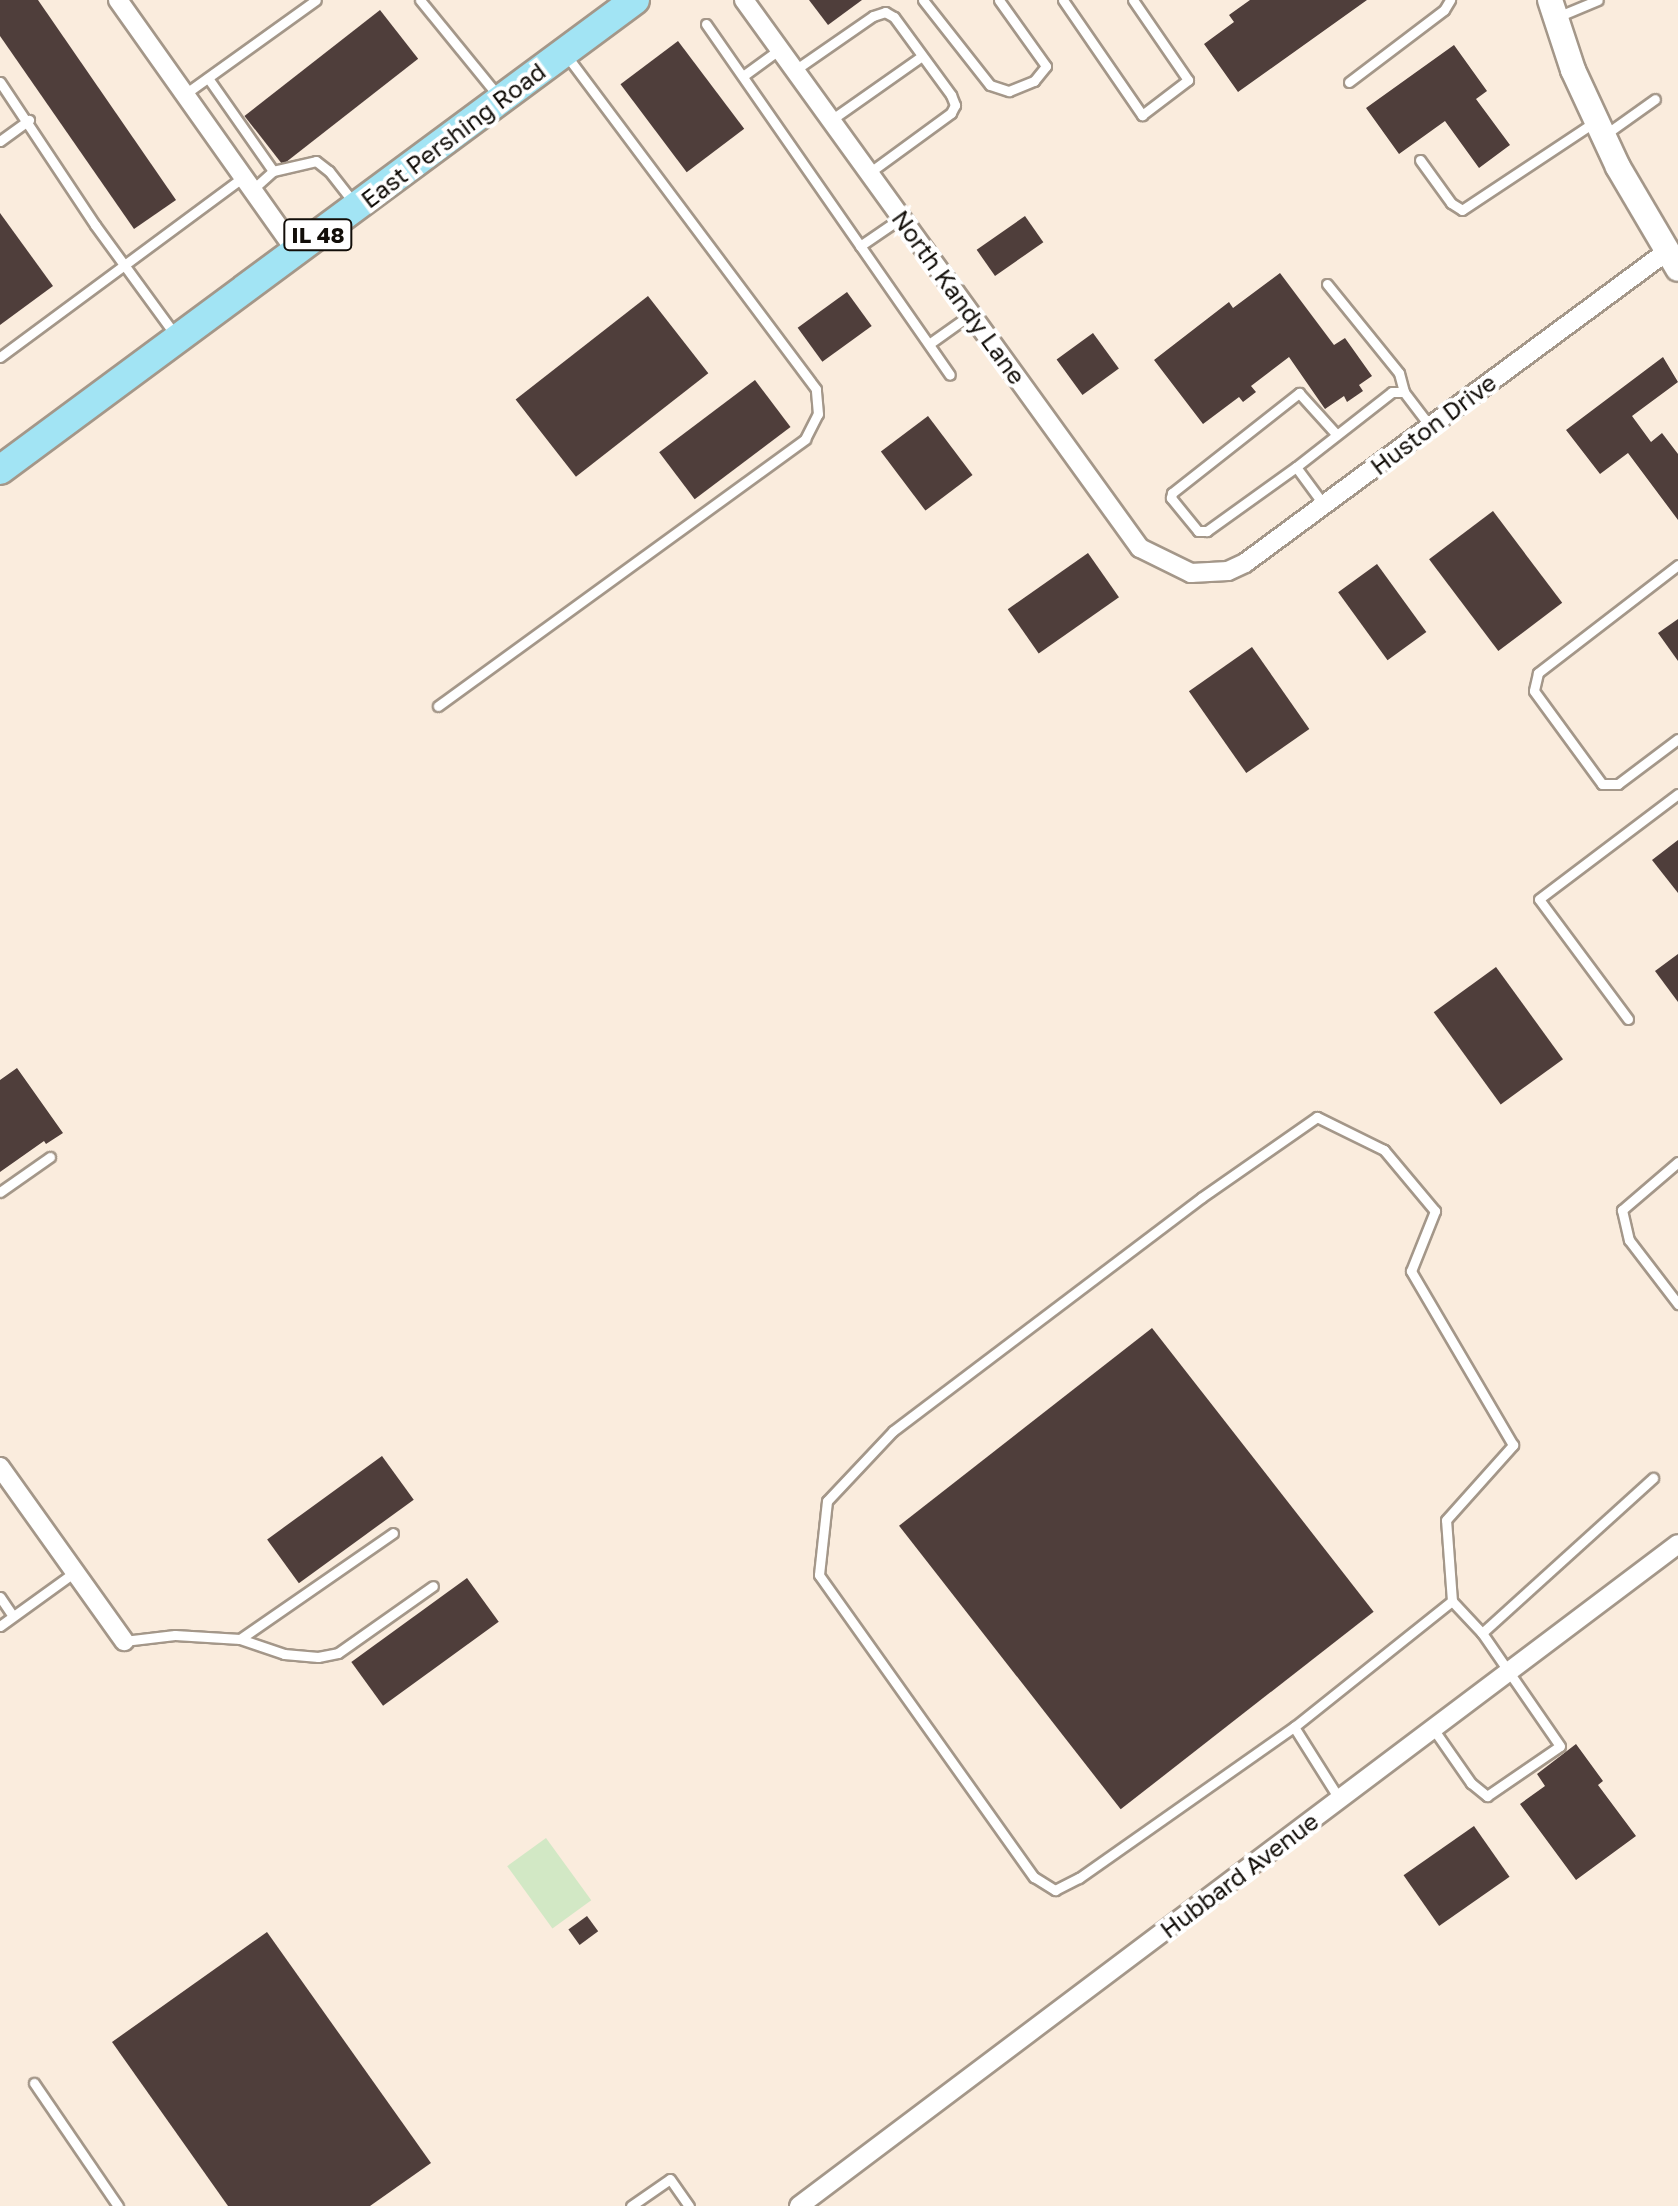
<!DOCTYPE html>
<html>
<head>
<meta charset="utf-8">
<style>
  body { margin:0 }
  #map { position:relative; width:1678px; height:2206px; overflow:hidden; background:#faecdd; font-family:"Golos Text",sans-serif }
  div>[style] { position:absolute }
  .green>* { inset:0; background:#d2e8c5; transform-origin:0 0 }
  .building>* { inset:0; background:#4f3e3b; transform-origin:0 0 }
  .roads { filter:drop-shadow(2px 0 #a49789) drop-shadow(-2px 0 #a49789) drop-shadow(0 2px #a49789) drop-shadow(0 -2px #a49789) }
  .lane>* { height:9px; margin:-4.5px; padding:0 4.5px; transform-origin:4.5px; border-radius:4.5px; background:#fff }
  .street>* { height:18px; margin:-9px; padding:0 9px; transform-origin:9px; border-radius:9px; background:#fff }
  .secondary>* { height:24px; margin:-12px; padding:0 12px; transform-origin:12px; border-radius:12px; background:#fff }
  .primary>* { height:28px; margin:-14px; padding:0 14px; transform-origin:14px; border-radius:14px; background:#a2e4f4 }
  span { translate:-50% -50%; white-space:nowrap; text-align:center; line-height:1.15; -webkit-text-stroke:8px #fff; paint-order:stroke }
  .shield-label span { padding:2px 6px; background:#fff; border:2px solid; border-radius:6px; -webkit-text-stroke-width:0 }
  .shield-label { font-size:22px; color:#120e09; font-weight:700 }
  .street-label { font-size:24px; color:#120e09 }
</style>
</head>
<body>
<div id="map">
  <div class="green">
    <i style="left:546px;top:1838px;width:77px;height:48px;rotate:54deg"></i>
  </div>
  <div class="building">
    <i style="clip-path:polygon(0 0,38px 0,176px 200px,134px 229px,0 36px)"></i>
    <i style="clip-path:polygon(809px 0,862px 0,828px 25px)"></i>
    <i style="clip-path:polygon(1250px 0,1367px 0,1238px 92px,1204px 44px,1234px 22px,1229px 15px)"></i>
    <i style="left:380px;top:10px;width:62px;height:172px;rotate:52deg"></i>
    <i style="left:678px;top:41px;width:110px;height:72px;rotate:53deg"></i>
    <i style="clip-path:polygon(1454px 45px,1487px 91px,1476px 99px,1510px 145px,1479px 168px,1445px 121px,1399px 154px,1366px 108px)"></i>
    <i style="clip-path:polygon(0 213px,53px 286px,0 325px)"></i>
    <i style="left:1025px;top:216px;width:32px;height:59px;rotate:55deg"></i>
    <i style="clip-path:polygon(1280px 273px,1334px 345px,1345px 338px,1372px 376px,1359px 385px,1363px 391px,1347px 402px,1344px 396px,1325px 409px,1289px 357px,1251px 386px,1256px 392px,1243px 402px,1239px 397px,1203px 424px,1154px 360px,1229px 302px,1233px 308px)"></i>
    <i style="left:847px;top:292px;width:42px;height:61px;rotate:54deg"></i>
    <i style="left:648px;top:296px;width:98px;height:168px;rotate:52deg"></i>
    <i style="left:1093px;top:333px;width:44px;height:45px;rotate:54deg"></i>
    <i style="clip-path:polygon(1663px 357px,1678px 382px,1632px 416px,1651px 442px,1662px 433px,1678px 454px,1678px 520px,1628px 453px,1600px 474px,1566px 430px)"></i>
    <i style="left:755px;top:380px;width:59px;height:120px;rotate:53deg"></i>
    <i style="left:928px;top:416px;width:74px;height:59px;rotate:53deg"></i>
    <i style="left:1493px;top:511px;width:115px;height:80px;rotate:53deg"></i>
    <i style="left:1088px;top:553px;width:54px;height:98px;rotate:55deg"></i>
    <i style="left:1377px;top:564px;width:84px;height:48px;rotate:54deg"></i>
    <i style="clip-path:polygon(1678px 619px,1678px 661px,1658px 633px)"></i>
    <i style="left:1252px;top:647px;width:100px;height:77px;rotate:55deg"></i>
    <i style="clip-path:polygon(1678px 840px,1678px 893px,1652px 860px)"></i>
    <i style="clip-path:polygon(1678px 954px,1678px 1002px,1655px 971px)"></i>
    <i style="left:1496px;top:967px;width:114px;height:77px;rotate:54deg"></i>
    <i style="clip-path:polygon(17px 1068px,63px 1133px,46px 1144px,44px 1141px,0 1172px,0 1080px)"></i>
    <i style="left:1152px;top:1328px;width:360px;height:321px;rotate:52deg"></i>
    <i style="left:382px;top:1456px;width:54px;height:142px;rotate:54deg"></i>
    <i style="left:467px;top:1578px;width:54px;height:143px;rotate:54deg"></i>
    <i style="clip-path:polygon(1576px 1744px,1603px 1781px,1598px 1785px,1636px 1836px,1576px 1880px,1520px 1804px,1545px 1786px,1537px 1774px)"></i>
    <i style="left:1474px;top:1826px;width:62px;height:86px;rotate:55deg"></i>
    <i style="left:587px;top:1916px;width:19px;height:23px;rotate:54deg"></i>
    <i style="clip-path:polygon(267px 1932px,431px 2163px,370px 2206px,228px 2206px,112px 2042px)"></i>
  </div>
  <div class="roads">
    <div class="lane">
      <i style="left:420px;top:0;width:125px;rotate:50.8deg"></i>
      <i style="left:923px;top:0;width:108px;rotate:51.8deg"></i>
      <i style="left:990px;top:85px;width:20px;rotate:18deg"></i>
      <i style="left:1009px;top:91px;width:27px;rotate:-22deg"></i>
      <i style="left:1034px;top:81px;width:19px;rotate:-51deg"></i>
      <i style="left:1046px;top:66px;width:81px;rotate:-125.5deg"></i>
      <i style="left:1063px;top:0;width:140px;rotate:55.5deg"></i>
      <i style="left:1142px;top:115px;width:58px;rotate:-37.3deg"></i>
      <i style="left:1188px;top:80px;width:97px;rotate:-124.5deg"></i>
      <i style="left:1557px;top:17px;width:44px;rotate:-22.5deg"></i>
      <i style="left:706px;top:24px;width:427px;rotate:55.2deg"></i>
      <i style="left:795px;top:70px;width:95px;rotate:-34.7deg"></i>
      <i style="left:873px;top:16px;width:13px;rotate:-18deg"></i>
      <i style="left:885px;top:12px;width:10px;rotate:29deg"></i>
      <i style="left:894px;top:17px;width:97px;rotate:53.8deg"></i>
      <i style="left:951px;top:95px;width:11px;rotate:68deg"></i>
      <i style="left:955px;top:105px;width:9px;rotate:117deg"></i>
      <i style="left:951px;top:113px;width:102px;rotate:143.8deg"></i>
      <i style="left:743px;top:76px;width:46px;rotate:-36.1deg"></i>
      <i style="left:208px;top:78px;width:113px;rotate:55deg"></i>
      <i style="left:0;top:82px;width:172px;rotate:56.4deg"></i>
      <i style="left:95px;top:225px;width:137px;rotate:53.9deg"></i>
      <i style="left:1349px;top:82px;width:119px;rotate:-37.2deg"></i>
      <i style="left:1444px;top:10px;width:12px;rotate:-59deg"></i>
      <i style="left:185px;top:94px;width:161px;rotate:-35.7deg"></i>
      <i style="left:831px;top:120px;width:111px;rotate:-35.1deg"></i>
      <i style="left:1606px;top:134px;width:60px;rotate:-35.5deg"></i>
      <i style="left:0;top:141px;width:36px;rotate:-36deg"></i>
      <i style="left:1420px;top:160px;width:53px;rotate:54.2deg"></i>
      <i style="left:1451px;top:203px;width:13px;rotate:32deg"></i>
      <i style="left:1462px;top:210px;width:161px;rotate:-33.6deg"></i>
      <i style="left:252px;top:190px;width:28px;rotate:-42deg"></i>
      <i style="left:273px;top:171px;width:44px;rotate:-13.1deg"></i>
      <i style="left:316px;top:161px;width:16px;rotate:38deg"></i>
      <i style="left:329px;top:171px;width:41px;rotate:52deg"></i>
      <i style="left:860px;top:246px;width:50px;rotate:-34.3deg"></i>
      <i style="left:1327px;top:284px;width:114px;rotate:51deg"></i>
      <i style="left:1399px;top:373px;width:20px;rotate:75deg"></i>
      <i style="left:929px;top:344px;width:52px;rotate:-35.5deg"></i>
      <i style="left:0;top:357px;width:302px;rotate:-36.5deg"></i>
      <i style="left:1296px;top:467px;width:110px;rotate:144.3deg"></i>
      <i style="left:1207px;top:531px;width:9px;rotate:180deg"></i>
      <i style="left:1198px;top:531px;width:43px;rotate:-129.3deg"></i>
      <i style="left:1171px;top:498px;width:5px;rotate:-79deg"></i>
      <i style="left:1172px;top:493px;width:162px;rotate:-38.2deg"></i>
      <i style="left:1299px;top:393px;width:55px;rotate:47.9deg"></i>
      <i style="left:1324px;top:505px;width:47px;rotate:-126.4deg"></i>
      <i style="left:1296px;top:467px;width:122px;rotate:-38deg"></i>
      <i style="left:1392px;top:392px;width:12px"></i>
      <i style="left:1404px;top:392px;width:43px;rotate:52.6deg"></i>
      <i style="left:1678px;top:565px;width:177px;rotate:142.4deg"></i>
      <i style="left:1538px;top:673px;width:18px;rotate:103deg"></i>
      <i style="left:1534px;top:691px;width:115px;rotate:53.8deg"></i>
      <i style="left:1602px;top:784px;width:16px"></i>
      <i style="left:1618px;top:784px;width:75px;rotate:-36.9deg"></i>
      <i style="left:438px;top:706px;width:454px;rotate:-36deg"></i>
      <i style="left:805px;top:439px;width:28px;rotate:-63deg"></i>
      <i style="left:818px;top:414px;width:25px;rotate:-95deg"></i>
      <i style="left:816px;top:389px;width:417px;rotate:-126.8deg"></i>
      <i style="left:1628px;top:1019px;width:149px;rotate:-126.6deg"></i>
      <i style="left:1539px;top:899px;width:174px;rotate:-37.1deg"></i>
      <i style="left:1678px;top:1162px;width:74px;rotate:139.4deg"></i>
      <i style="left:1622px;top:1210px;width:31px;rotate:77deg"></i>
      <i style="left:1629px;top:1240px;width:81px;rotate:52.6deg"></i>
      <i style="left:0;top:1192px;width:61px;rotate:-35deg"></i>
      <i style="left:0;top:1597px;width:23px;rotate:56deg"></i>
      <i style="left:0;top:1626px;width:92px;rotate:-35.8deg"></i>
      <i style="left:1482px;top:1633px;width:231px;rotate:-42.2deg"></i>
      <i style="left:240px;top:1639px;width:186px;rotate:-34.7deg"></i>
      <i style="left:124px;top:1641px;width:51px;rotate:-6.7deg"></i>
      <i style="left:175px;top:1635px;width:65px;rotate:3.5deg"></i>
      <i style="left:240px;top:1639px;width:46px;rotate:18.8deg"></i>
      <i style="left:284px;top:1654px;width:34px;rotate:5deg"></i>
      <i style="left:318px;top:1657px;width:20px;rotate:-11deg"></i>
      <i style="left:338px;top:1653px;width:116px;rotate:-35.2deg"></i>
      <i style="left:1294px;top:1727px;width:86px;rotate:57.8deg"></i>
      <i style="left:1434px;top:1730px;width:65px;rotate:55.1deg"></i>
      <i style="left:1471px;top:1783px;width:21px;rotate:39deg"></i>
      <i style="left:1487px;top:1796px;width:88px;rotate:-34.4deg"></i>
      <i style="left:1560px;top:1746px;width:137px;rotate:-124.6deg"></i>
      <i style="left:1482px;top:1633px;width:44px;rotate:-133.2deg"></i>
      <i style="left:1452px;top:1601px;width:81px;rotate:-94.2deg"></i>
      <i style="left:1446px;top:1520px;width:101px;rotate:-48.2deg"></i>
      <i style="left:1513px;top:1445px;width:202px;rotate:-120.4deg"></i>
      <i style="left:1411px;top:1271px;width:65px;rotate:-68.2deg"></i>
      <i style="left:1435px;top:1211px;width:80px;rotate:-129.9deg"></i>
      <i style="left:1384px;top:1150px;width:75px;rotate:-153.8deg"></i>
      <i style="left:1317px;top:1117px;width:141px;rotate:145.1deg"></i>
      <i style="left:1201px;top:1198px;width:386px;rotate:142.9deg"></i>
      <i style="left:893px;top:1431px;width:96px;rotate:133.3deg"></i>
      <i style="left:827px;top:1501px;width:74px;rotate:96.2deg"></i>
      <i style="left:819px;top:1575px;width:371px;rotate:54.6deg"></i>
      <i style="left:1034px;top:1877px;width:25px;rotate:32deg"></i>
      <i style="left:1055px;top:1890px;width:27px;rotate:-27deg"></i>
      <i style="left:1079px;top:1878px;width:263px;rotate:-35.1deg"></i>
      <i style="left:1294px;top:1727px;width:202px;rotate:-38.6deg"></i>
      <i style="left:34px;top:2083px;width:149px;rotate:55.7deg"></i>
      <i style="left:631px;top:2206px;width:47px;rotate:-34.7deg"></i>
      <i style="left:670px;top:2179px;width:33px;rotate:55deg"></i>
    </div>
    <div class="street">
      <i style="left:118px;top:0;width:308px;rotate:54.7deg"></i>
      <i style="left:744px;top:0;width:676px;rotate:54.15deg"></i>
      <i style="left:1140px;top:548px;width:57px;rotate:26.1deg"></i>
      <i style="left:1191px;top:573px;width:37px;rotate:-3deg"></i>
      <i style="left:1228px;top:571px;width:19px;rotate:-25deg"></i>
      <i style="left:1245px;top:563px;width:523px;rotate:-36.45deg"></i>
      <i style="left:0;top:1467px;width:214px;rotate:54.5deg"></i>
      <i style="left:799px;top:2206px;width:1100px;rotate:-36.98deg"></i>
    </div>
    <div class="secondary">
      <i style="left:1550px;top:0;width:74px;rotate:71.8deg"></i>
      <i style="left:1573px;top:70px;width:107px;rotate:65.1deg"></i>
      <i style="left:1618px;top:167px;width:118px;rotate:59.5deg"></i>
    </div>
    <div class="primary">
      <i style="left:0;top:470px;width:790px;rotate:-36.51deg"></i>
    </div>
  </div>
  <div class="shield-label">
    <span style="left:318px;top:235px">IL 48</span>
  </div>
  <div class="street-label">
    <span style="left:453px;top:135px;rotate:-37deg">East Pershing Road</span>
    <span style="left:959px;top:297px;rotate:54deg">North Kandy Lane</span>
    <span style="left:1433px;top:424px;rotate:-37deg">Huston Drive</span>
    <span style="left:1239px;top:1875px;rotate:-37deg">Hubbard Avenue</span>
  </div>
</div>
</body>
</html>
